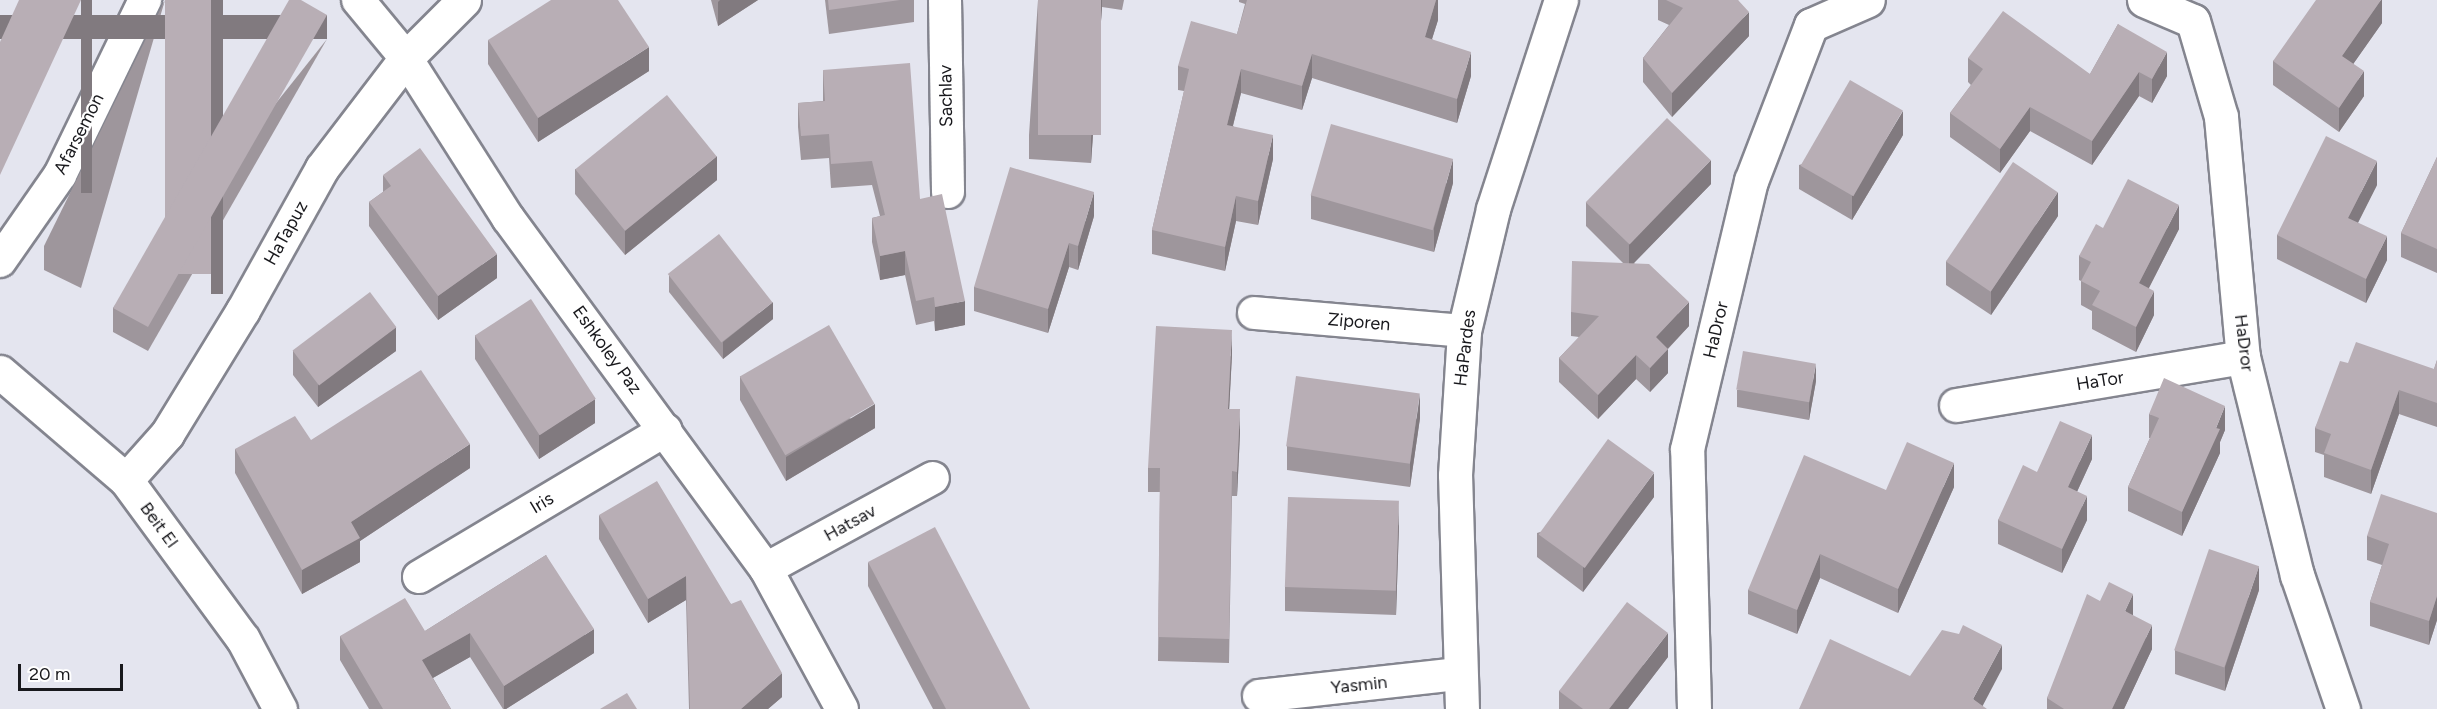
<!DOCTYPE html>
<html>
<head>
<meta charset="utf-8">
<style>
  body { margin:0 }
  #map { position:relative; width:2437px; height:709px; overflow:hidden; background:#e4e5ef; font-family:Figtree,sans-serif }
  div>[style] { position:absolute }
  .roads { filter:drop-shadow(2px 0 #84858f) drop-shadow(-2px 0 #84858f) drop-shadow(0 2px #84858f) drop-shadow(0 -2px #84858f) }
  .pedestrian>* { height:32px; margin:-16px; padding:0 16px; transform-origin:16px; border-radius:16px; background:#fff }
  .minor>* { height:33px; margin:-16.5px; padding:0 16.5px; transform-origin:16.5px; border-radius:16.5px; background:#fff }
  .wall>* { inset:0; background:#9e969c }
  .shaded-wall>* { inset:0; background:#817a7f; transform-origin:0 0 }
  .building>* { inset:0; background:#b8aeb5; transform-origin:0 0 }
  span { translate:-50% -50%; white-space:nowrap; text-align:center; line-height:1.15; -webkit-text-stroke:4.5px #fff; paint-order:stroke }
  .street-label { font-size:18px; color:#18181c }
  .scale { position:absolute; left:18px; top:664px; width:105px; height:27px; box-sizing:border-box; border:3px solid #18181c; border-top:0; padding-left:8px; font-size:18px; line-height:21px; white-space:nowrap; color:#18181c; -webkit-text-stroke:4px #fff; paint-order:stroke }
</style>
</head>
<body>
<div id="map">
  <div class="roads">
    <div class="pedestrian">
      <i style="left:358px;top:0;width:75px;rotate:50.4deg"></i>
      <i style="left:406px;top:58px;width:190px;rotate:57.5deg"></i>
      <i style="left:508px;top:218px;width:436px;rotate:53.7deg"></i>
      <i style="left:766px;top:569px;width:159px;rotate:61.5deg"></i>
      <i style="left:945px;top:0;width:192px;rotate:89.1deg"></i>
      <i style="left:0;top:261px;width:105px;rotate:-55.1deg"></i>
      <i style="left:60px;top:175px;width:195px;rotate:-64.1deg"></i>
      <i style="left:1254px;top:313px;width:211px;rotate:4.9deg"></i>
      <i style="left:766px;top:569px;width:190px;rotate:-28.6deg"></i>
      <i style="left:419px;top:577px;width:287px;rotate:-30.8deg"></i>
      <i style="left:1259px;top:696px;width:201px;rotate:-6.3deg"></i>
    </div>
    <div class="minor">
      <i style="left:2144px;top:0;width:53px;rotate:23.2deg"></i>
      <i style="left:2193px;top:21px;width:100px;rotate:73.7deg"></i>
      <i style="left:2221px;top:117px;width:241px;rotate:84.8deg"></i>
      <i style="left:2243px;top:357px;width:225px;rotate:76.1deg"></i>
      <i style="left:2297px;top:575px;width:142px;rotate:71.1deg"></i>
      <i style="left:0;top:372px;width:166px;rotate:40.6deg"></i>
      <i style="left:126px;top:480px;width:197px;rotate:53.7deg"></i>
      <i style="left:243px;top:639px;width:79px;rotate:62.1deg"></i>
      <i style="left:1956px;top:405px;width:291px;rotate:-9.5deg"></i>
      <i style="left:126px;top:480px;width:62px;rotate:-48.3deg"></i>
      <i style="left:167px;top:434px;width:145px;rotate:-58.5deg"></i>
      <i style="left:243px;top:310px;width:162px;rotate:-60.9deg"></i>
      <i style="left:322px;top:168px;width:138px;rotate:-52.6deg"></i>
      <i style="left:406px;top:58px;width:82px;rotate:-45deg"></i>
      <i style="left:1462px;top:709px;width:234px;rotate:-91.7deg"></i>
      <i style="left:1455px;top:475px;width:144px;rotate:-86.4deg"></i>
      <i style="left:1464px;top:331px;width:125px;rotate:-76.6deg"></i>
      <i style="left:1493px;top:209px;width:220px;rotate:-72deg"></i>
      <i style="left:1694px;top:709px;width:260px;rotate:-91.5deg"></i>
      <i style="left:1687px;top:449px;width:276px;rotate:-76.6deg"></i>
      <i style="left:1751px;top:181px;width:167px;rotate:-69deg"></i>
      <i style="left:1811px;top:25px;width:62px;rotate:-23.7deg"></i>
    </div>
  </div>
  <div class="wall">
    <i style="clip-path:polygon(165px 0,81px 288px,44px 270px,44px 246px)"></i>
    <i style="clip-path:polygon(711px 0,758px 0,718px 26px)"></i>
    <i style="clip-path:polygon(825px 0,914px 0,914px 22px,829px 34px)"></i>
    <i style="clip-path:polygon(1038px 0,1124px 0,1122px 10px,1102px 7px,1091px 163px,1029px 159px,1029px 135px)"></i>
    <i style="clip-path:polygon(1239px 0,1438px 0,1438px 20px,1432px 39px,1471px 76px,1457px 123px,1312px 78px,1302px 110px,1241px 93px,1233px 126px,1273px 159px,1258px 225px,1236px 221px,1225px 271px,1152px 254px,1152px 230px,1184px 91px,1178px 90px,1178px 66px,1237px 34px,1245px 4px,1239px 2px)"></i>
    <i style="clip-path:polygon(1658px 0,1738px 0,1749px 36px,1672px 117px,1643px 82px,1643px 58px,1669px 25px,1658px 20px)"></i>
    <i style="clip-path:polygon(2382px 0,2382px 23px,2353px 64px,2364px 96px,2339px 132px,2273px 85px,2273px 61px)"></i>
    <i style="clip-path:polygon(2118px 24px,2167px 76px,2152px 103px,2139px 96px,2092px 165px,2030px 131px,2000px 173px,1950px 137px,1950px 113px,1971px 85px,1968px 82px,1968px 58px,2090px 74px)"></i>
    <i style="clip-path:polygon(327px 39px,148px 351px,113px 332px,113px 308px)"></i>
    <i style="clip-path:polygon(488px 40px,649px 71px,538px 142px,488px 64px)"></i>
    <i style="clip-path:polygon(823px 70px,920px 199px,965px 325px,935px 331px,934px 321px,916px 325px,905px 275px,880px 280px,872px 242px,872px 218px,880px 216px,872px 185px,831px 188px,829px 158px,801px 160px,798px 127px,798px 103px,823px 101px)"></i>
    <i style="clip-path:polygon(1903px 135px,1852px 220px,1799px 189px,1799px 165px)"></i>
    <i style="clip-path:polygon(2437px 157px,2437px 273px,2401px 257px,2401px 233px)"></i>
    <i style="clip-path:polygon(575px 169px,717px 180px,625px 255px,575px 194px)"></i>
    <i style="clip-path:polygon(383px 175px,497px 278px,438px 320px,369px 226px,369px 202px,383px 192px)"></i>
    <i style="clip-path:polygon(1453px 183px,1434px 252px,1311px 219px,1311px 195px)"></i>
    <i style="clip-path:polygon(1711px 184px,1634px 263px,1689px 326px,1668px 349px,1668px 373px,1650px 392px,1636px 379px,1598px 419px,1559px 382px,1559px 358px,1579px 337px,1571px 336px,1571px 312px,1623px 263px,1586px 226px,1586px 202px)"></i>
    <i style="clip-path:polygon(2377px 185px,2358px 223px,2387px 260px,2366px 303px,2277px 259px,2277px 235px)"></i>
    <i style="clip-path:polygon(1094px 216px,1078px 270px,1069px 267px,1048px 333px,974px 311px,974px 287px)"></i>
    <i style="clip-path:polygon(2058px 216px,1991px 315px,1946px 285px,1946px 261px)"></i>
    <i style="clip-path:polygon(2103px 228px,2179px 229px,2149px 288px,2154px 315px,2136px 352px,2092px 329px,2092px 311px,2081px 305px,2081px 281px,2079px 280px,2079px 256px)"></i>
    <i style="clip-path:polygon(669px 275px,773px 319px,723px 359px,669px 292px)"></i>
    <i style="clip-path:polygon(475px 335px,595px 423px,539px 459px,475px 359px)"></i>
    <i style="clip-path:polygon(293px 351px,396px 351px,318px 407px,293px 375px)"></i>
    <i style="clip-path:polygon(1232px 354px,1229px 409px,1240px 433px,1237px 496px,1232px 496px,1229px 663px,1158px 661px,1160px 492px,1148px 492px,1148px 468px)"></i>
    <i style="clip-path:polygon(2437px 360px,2437px 427px,2399px 414px,2371px 494px,2324px 477px,2324px 455px,2315px 452px,2315px 428px,2348px 363px,2434px 369px)"></i>
    <i style="clip-path:polygon(740px 376px,875px 428px,786px 481px,740px 400px)"></i>
    <i style="clip-path:polygon(1816px 381px,1809px 420px,1737px 407px,1737px 390px)"></i>
    <i style="clip-path:polygon(2149px 414px,2225px 430px,2220px 442px,2220px 453px,2182px 536px,2128px 511px,2128px 487px,2150px 438px,2149px 438px)"></i>
    <i style="clip-path:polygon(1420px 418px,1410px 487px,1287px 470px,1287px 446px)"></i>
    <i style="clip-path:polygon(311px 440px,470px 468px,360px 541px,360px 562px,302px 594px,235px 473px,235px 449px)"></i>
    <i style="clip-path:polygon(2092px 459px,2077px 492px,2087px 520px,2062px 573px,1998px 544px,1998px 520px,2037px 472px)"></i>
    <i style="clip-path:polygon(1954px 487px,1898px 613px,1820px 578px,1797px 634px,1748px 614px,1748px 590px,1886px 490px)"></i>
    <i style="clip-path:polygon(1654px 497px,1583px 592px,1537px 557px,1537px 533px)"></i>
    <i style="clip-path:polygon(2437px 513px,2437px 620px,2429px 645px,2370px 626px,2370px 602px,2382px 565px,2367px 560px,2367px 536px)"></i>
    <i style="clip-path:polygon(599px 515px,731px 604px,782px 697px,768px 709px,689px 709px,686px 600px,648px 623px,599px 539px)"></i>
    <i style="clip-path:polygon(1399px 525px,1396px 615px,1285px 611px,1285px 587px)"></i>
    <i style="clip-path:polygon(546px 555px,594px 653px,506px 709px,503px 709px,470px 657px,433px 678px,451px 709px,369px 709px,340px 660px,340px 636px,425px 631px)"></i>
    <i style="clip-path:polygon(868px 562px,1030px 709px,933px 709px,868px 586px)"></i>
    <i style="clip-path:polygon(2259px 590px,2225px 691px,2175px 674px,2175px 650px)"></i>
    <i style="clip-path:polygon(2100px 601px,2133px 616px,2152px 649px,2124px 709px,2047px 709px,2047px 698px)"></i>
    <i style="clip-path:polygon(1668px 657px,1628px 709px,1559px 709px,1559px 691px)"></i>
  </div>
  <div class="shaded-wall">
    <i style="left:81px;top:0;width:11px;height:193px"></i>
    <i style="left:211px;top:0;width:12px;height:294px"></i>
    <i style="clip-path:polygon(720px 0,758px 0,718px 26px,718px 2px)"></i>
    <i style="clip-path:polygon(1101px 0,1102px 0,1102px 7px,1091px 163px,1091px 139px)"></i>
    <i style="clip-path:polygon(1436px 0,1438px 0,1438px 20px,1425px 61px,1425px 37px)"></i>
    <i style="clip-path:polygon(2381px 0,2382px 0,2382px 23px,2342px 80px,2342px 56px)"></i>
    <i style="clip-path:polygon(1749px 12px,1749px 36px,1672px 117px,1672px 93px)"></i>
    <i style="left:327px;top:15px;width:24px;height:360px;rotate:90deg"></i>
    <i style="clip-path:polygon(649px 47px,649px 71px,538px 142px,538px 118px)"></i>
    <i style="clip-path:polygon(1471px 52px,1471px 76px,1457px 123px,1457px 99px)"></i>
    <i style="clip-path:polygon(2167px 52px,2167px 76px,2152px 103px,2152px 79px)"></i>
    <i style="clip-path:polygon(1312px 54px,1312px 78px,1302px 110px,1302px 86px)"></i>
    <i style="clip-path:polygon(1241px 69px,1241px 93px,1227px 149px,1227px 125px)"></i>
    <i style="clip-path:polygon(2364px 71px,2364px 96px,2339px 132px,2339px 108px)"></i>
    <i style="clip-path:polygon(2139px 72px,2139px 96px,2092px 165px,2092px 141px)"></i>
    <i style="clip-path:polygon(2030px 107px,2030px 131px,2000px 173px,2000px 149px)"></i>
    <i style="clip-path:polygon(1903px 111px,1903px 135px,1852px 220px,1852px 196px)"></i>
    <i style="clip-path:polygon(1273px 135px,1273px 159px,1258px 225px,1258px 201px)"></i>
    <i style="clip-path:polygon(717px 156px,717px 180px,625px 255px,625px 231px)"></i>
    <i style="clip-path:polygon(1453px 159px,1453px 183px,1434px 252px,1434px 228px)"></i>
    <i style="clip-path:polygon(1711px 160px,1711px 184px,1629px 268px,1629px 244px)"></i>
    <i style="clip-path:polygon(2377px 161px,2377px 185px,2348px 242px,2348px 218px)"></i>
    <i style="clip-path:polygon(1094px 192px,1094px 216px,1078px 270px,1078px 246px)"></i>
    <i style="clip-path:polygon(2058px 192px,2058px 216px,1991px 315px,1991px 291px)"></i>
    <i style="clip-path:polygon(1236px 196px,1236px 221px,1225px 271px,1225px 247px)"></i>
    <i style="clip-path:polygon(2179px 205px,2179px 229px,2139px 307px,2139px 283px)"></i>
    <i style="clip-path:polygon(2387px 236px,2387px 260px,2366px 303px,2366px 279px)"></i>
    <i style="clip-path:polygon(1069px 243px,1069px 267px,1048px 333px,1048px 309px)"></i>
    <i style="clip-path:polygon(905px 251px,905px 275px,880px 280px,880px 256px)"></i>
    <i style="clip-path:polygon(497px 254px,497px 278px,438px 320px,438px 296px)"></i>
    <i style="clip-path:polygon(2154px 291px,2154px 315px,2136px 352px,2136px 327px)"></i>
    <i style="clip-path:polygon(965px 301px,965px 325px,935px 331px,935px 307px)"></i>
    <i style="clip-path:polygon(773px 302px,773px 319px,723px 359px,723px 342px)"></i>
    <i style="clip-path:polygon(1689px 302px,1689px 326px,1656px 361px,1656px 337px)"></i>
    <i style="clip-path:polygon(396px 327px,396px 351px,318px 407px,318px 383px)"></i>
    <i style="clip-path:polygon(1232px 330px,1232px 354px,1228px 433px,1228px 409px)"></i>
    <i style="clip-path:polygon(1668px 349px,1668px 373px,1650px 392px,1650px 368px)"></i>
    <i style="clip-path:polygon(1636px 355px,1636px 379px,1598px 419px,1598px 395px)"></i>
    <i style="clip-path:polygon(1816px 364px,1816px 381px,1809px 420px,1809px 403px)"></i>
    <i style="clip-path:polygon(2399px 390px,2399px 414px,2371px 494px,2371px 470px)"></i>
    <i style="clip-path:polygon(1420px 394px,1420px 418px,1410px 487px,1410px 463px)"></i>
    <i style="clip-path:polygon(595px 399px,595px 423px,539px 459px,539px 435px)"></i>
    <i style="clip-path:polygon(875px 404px,875px 428px,786px 481px,786px 457px)"></i>
    <i style="clip-path:polygon(2225px 406px,2225px 430px,2220px 442px,2220px 453px,2182px 536px,2182px 512px)"></i>
    <i style="clip-path:polygon(1240px 409px,1240px 433px,1237px 496px,1237px 472px)"></i>
    <i style="clip-path:polygon(2092px 435px,2092px 459px,2068px 511px,2068px 487px)"></i>
    <i style="clip-path:polygon(470px 444px,470px 468px,360px 541px,360px 562px,302px 594px,302px 570px,351px 522px)"></i>
    <i style="clip-path:polygon(1954px 463px,1954px 487px,1898px 613px,1898px 589px)"></i>
    <i style="clip-path:polygon(1654px 473px,1654px 497px,1583px 592px,1583px 568px)"></i>
    <i style="clip-path:polygon(2087px 496px,2087px 520px,2062px 573px,2062px 549px)"></i>
    <i style="clip-path:polygon(1399px 501px,1399px 525px,1396px 615px,1396px 591px)"></i>
    <i style="clip-path:polygon(1820px 554px,1820px 578px,1797px 634px,1797px 610px)"></i>
    <i style="clip-path:polygon(2259px 566px,2259px 590px,2225px 691px,2225px 667px)"></i>
    <i style="clip-path:polygon(686px 576px,686px 600px,648px 623px,648px 599px)"></i>
    <i style="clip-path:polygon(2133px 594px,2133px 618px,2125px 611px)"></i>
    <i style="clip-path:polygon(2437px 596px,2437px 620px,2429px 645px,2429px 621px)"></i>
    <i style="clip-path:polygon(2152px 625px,2152px 649px,2124px 709px,2112px 709px)"></i>
    <i style="clip-path:polygon(594px 629px,594px 653px,506px 709px,504px 709px,504px 686px)"></i>
    <i style="clip-path:polygon(470px 633px,470px 657px,422px 684px,422px 660px)"></i>
    <i style="clip-path:polygon(1668px 633px,1668px 657px,1628px 709px,1609px 709px)"></i>
    <i style="clip-path:polygon(2002px 645px,2002px 669px,1981px 709px,1973px 699px)"></i>
    <i style="clip-path:polygon(782px 673px,782px 697px,768px 709px,741px 709px)"></i>
  </div>
  <div class="building">
    <i style="clip-path:polygon(19px 0,81px 0,0 175px,0 42px)"></i>
    <i style="left:165px;top:0;width:46px;height:274px"></i>
    <i style="clip-path:polygon(289px 0,301px 0,327px 15px,148px 327px,113px 308px)"></i>
    <i style="clip-path:polygon(551px 0,618px 0,649px 47px,538px 118px,488px 40px)"></i>
    <i style="clip-path:polygon(828px 0,900px 0,829px 10px)"></i>
    <i style="left:1038px;top:0;width:63px;height:135px"></i>
    <i style="clip-path:polygon(1247px 0,1436px 0,1425px 37px,1471px 52px,1457px 99px,1312px 54px,1302px 86px,1241px 69px,1227px 125px,1273px 135px,1258px 201px,1236px 196px,1225px 247px,1152px 230px,1189px 69px,1178px 66px,1191px 21px,1237px 34px)"></i>
    <i style="clip-path:polygon(1666px 0,1738px 0,1749px 12px,1672px 93px,1643px 58px,1683px 8px)"></i>
    <i style="clip-path:polygon(2316px 0,2381px 0,2342px 56px,2364px 71px,2339px 108px,2273px 61px)"></i>
    <i style="clip-path:polygon(2003px 11px,2090px 74px,2118px 24px,2167px 52px,2152px 79px,2139px 72px,2092px 141px,2030px 107px,2000px 149px,1950px 113px,1983px 69px,1968px 58px)"></i>
    <i style="clip-path:polygon(910px 63px,920px 199px,942px 194px,965px 301px,935px 307px,934px 297px,916px 301px,905px 251px,880px 256px,872px 218px,885px 215px,872px 161px,831px 164px,829px 134px,801px 136px,798px 103px,825px 101px,823px 70px)"></i>
    <i style="left:1850px;top:80px;width:61px;height:99px;rotate:30deg"></i>
    <i style="left:667px;top:95px;width:79px;height:118px;rotate:51deg"></i>
    <i style="left:1667px;top:118px;width:61px;height:117px;rotate:44deg"></i>
    <i style="left:1331px;top:124px;width:127px;height:74px;rotate:16deg"></i>
    <i style="clip-path:polygon(2326px 136px,2377px 161px,2348px 218px,2387px 236px,2366px 279px,2277px 235px)"></i>
    <i style="clip-path:polygon(420px 148px,497px 254px,438px 296px,369px 202px,391px 186px,383px 175px)"></i>
    <i style="clip-path:polygon(2437px 157px,2437px 249px,2401px 233px)"></i>
    <i style="left:2013px;top:162px;width:54px;height:120px;rotate:34deg"></i>
    <i style="clip-path:polygon(1010px 167px,1094px 192px,1078px 246px,1069px 243px,1048px 309px,974px 287px)"></i>
    <i style="clip-path:polygon(2128px 179px,2179px 205px,2139px 283px,2154px 291px,2136px 327px,2092px 305px,2100px 291px,2081px 281px,2091px 262px,2079px 256px,2096px 224px,2103px 228px)"></i>
    <i style="left:719px;top:234px;width:87px;height:65px;rotate:52deg"></i>
    <i style="clip-path:polygon(1572px 261px,1649px 264px,1689px 302px,1656px 337px,1668px 349px,1650px 368px,1636px 355px,1598px 395px,1559px 358px,1599px 316px,1571px 312px)"></i>
    <i style="left:370px;top:292px;width:44px;height:97px;rotate:53deg"></i>
    <i style="left:531px;top:299px;width:119px;height:67px;rotate:57deg"></i>
    <i style="left:829px;top:325px;width:91px;height:103px;rotate:60deg"></i>
    <i style="clip-path:polygon(1156px 326px,1232px 330px,1228px 409px,1240px 409px,1237px 472px,1232px 471px,1229px 639px,1158px 637px,1160px 468px,1148px 468px)"></i>
    <i style="clip-path:polygon(2356px 342px,2434px 369px,2437px 360px,2437px 403px,2399px 390px,2371px 470px,2324px 453px,2331px 434px,2315px 428px,2340px 361px,2348px 363px)"></i>
    <i style="left:1743px;top:351px;width:74px;height:39px;rotate:10deg"></i>
    <i style="clip-path:polygon(421px 370px,470px 444px,351px 522px,360px 538px,302px 570px,235px 449px,295px 416px,311px 440px)"></i>
    <i style="left:1296px;top:376px;width:125px;height:71px;rotate:8deg"></i>
    <i style="clip-path:polygon(2164px 378px,2225px 406px,2216px 428px,2220px 429px,2182px 512px,2128px 487px,2159px 418px,2149px 414px)"></i>
    <i style="clip-path:polygon(2060px 421px,2092px 435px,2068px 487px,2087px 496px,2062px 549px,1998px 520px,2023px 465px,2037px 472px)"></i>
    <i style="left:1608px;top:439px;width:57px;height:118px;rotate:36deg"></i>
    <i style="clip-path:polygon(1907px 442px,1954px 463px,1898px 589px,1820px 554px,1797px 610px,1748px 590px,1804px 455px,1886px 490px)"></i>
    <i style="clip-path:polygon(657px 481px,731px 604px,741px 600px,782px 673px,741px 709px,690px 709px,686px 576px,648px 599px,599px 515px)"></i>
    <i style="clip-path:polygon(2381px 494px,2437px 513px,2437px 596px,2429px 621px,2370px 602px,2389px 544px,2367px 536px)"></i>
    <i style="left:1288px;top:497px;width:111px;height:90px;rotate:2deg"></i>
    <i style="clip-path:polygon(935px 527px,1030px 709px,946px 709px,868px 562px)"></i>
    <i style="left:2209px;top:549px;width:53px;height:107px;rotate:19deg"></i>
    <i style="clip-path:polygon(546px 555px,594px 629px,504px 686px,470px 633px,422px 660px,451px 709px,383px 709px,340px 636px,405px 598px,425px 631px)"></i>
    <i style="clip-path:polygon(2109px 582px,2133px 594px,2125px 611px,2152px 625px,2112px 709px,2064px 709px,2047px 698px,2087px 594px,2100px 601px)"></i>
    <i style="clip-path:polygon(1627px 602px,1668px 633px,1609px 709px,1583px 709px,1559px 691px)"></i>
    <i style="clip-path:polygon(1963px 625px,2002px 645px,1973px 699px,1987px 709px,1799px 709px,1830px 639px,1910px 676px,1942px 630px,1959px 634px)"></i>
    <i style="clip-path:polygon(627px 693px,637px 709px,600px 709px)"></i>
  </div>
  <div class="street-label">
    <span style="left:946px;top:96px;rotate:-91deg">Sachlav</span>
    <span style="left:79px;top:134px;rotate:-63deg">Afarsemon</span>
    <span style="left:286px;top:233px;rotate:-61deg">HaTapuz</span>
    <span style="left:1359px;top:322px;rotate:5deg">Ziporen</span>
    <span style="left:1716px;top:330px;rotate:-77deg">HaDror</span>
    <span style="left:2244px;top:343px;rotate:83deg">HaDror</span>
    <span style="left:1465px;top:348px;rotate:-83deg">HaPardes</span>
    <span style="left:607px;top:350px;rotate:54deg">Eshkoley Paz</span>
    <span style="left:2100px;top:381px;rotate:-9deg">HaTor</span>
    <span style="left:542px;top:503px;rotate:-31deg">Iris</span>
    <span style="left:850px;top:523px;rotate:-29deg">Hatsav</span>
    <span style="left:159px;top:525px;rotate:54deg">Beit El</span>
    <span style="left:1359px;top:685px;rotate:-6deg">Yasmin</span>
  </div>
  <div class="scale">20 m</div>
</div>
</body>
</html>
